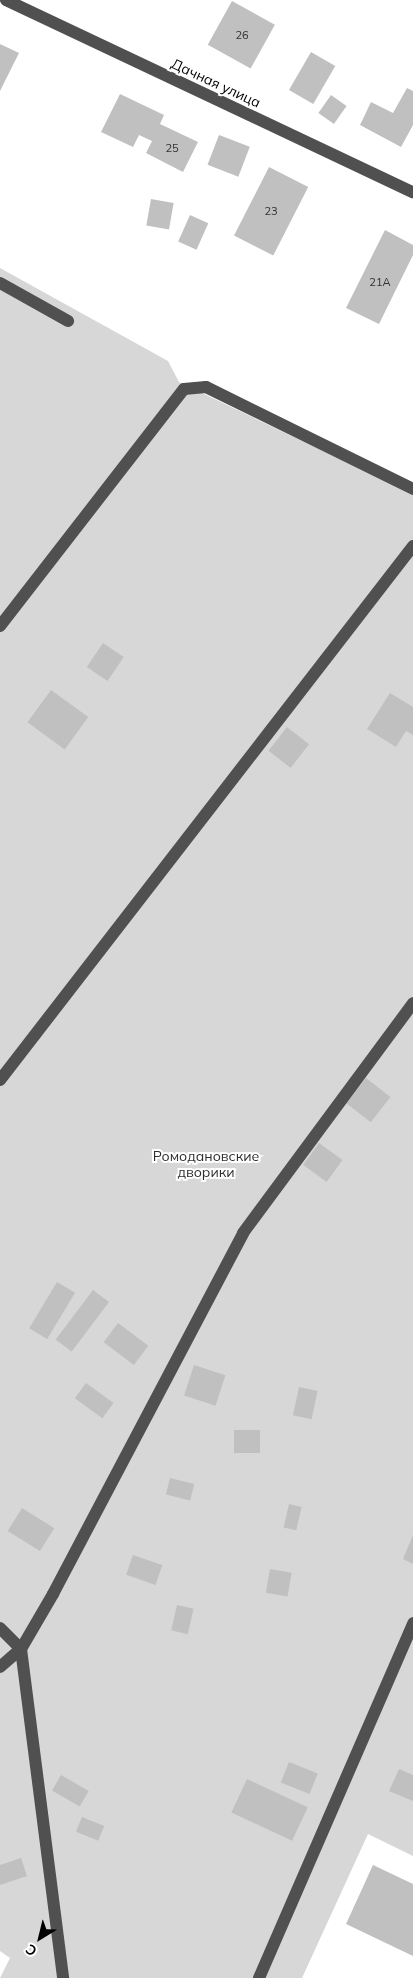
<!DOCTYPE html>
<html>
<head>
<meta charset="utf-8">
<style>
  body { margin:0 }
  #map { position:relative; width:413px; height:1978px; overflow:hidden; background:#fff; font-family:Mulish,sans-serif }
  div>[style] { position:absolute }
  .green>* { inset:0; background:#d7d7d7 }
  .building>* { inset:0; background:#c0c0c0; transform-origin:0 0 }
  .minor>* { height:12px; margin:-6px; padding:0 6px; transform-origin:6px; border-radius:6px; background:#505050 }
  span { translate:-50% -50%; white-space:nowrap; text-align:center; line-height:1.15; -webkit-text-stroke:4px #fff; paint-order:stroke }
  .number-label { font-size:11px; color:#303030 }
  .number-label span { -webkit-text-stroke-width:0 }
  .street-label { font-size:14px; color:#000 }
  .park-label { font-size:14px; color:#2e2e2e }
  .north { position:absolute; left:15px; top:1913px; width:50px; height:50px; -webkit-text-stroke:4px #fff; paint-order:stroke; rotate:216deg; font-size:14px; font-weight:700; line-height:20px; text-align:center; color:#000 }
  .north::after { content:''; display:block; margin:auto; width:18px; height:22px; background:#000; clip-path:polygon(50% 0,100% 100%,50% 72%,0 100%) }
</style>
</head>
<body>
<div id="map">
  <div class="green">
    <i style="clip-path:polygon(0 268px,168px 361px,179px 382px,413px 494px,413px 1856px,368px 1834px,302px 1978px,0 1978px,10px 1958px,0 1951px)"></i>
  </div>
  <div class="building">
    <i style="left:232px;top:1px;width:49px;height:50px;rotate:29deg"></i>
    <i style="clip-path:polygon(0 44px,19px 53px,0 91px)"></i>
    <i style="left:311px;top:52px;width:28px;height:44px;rotate:30deg"></i>
    <i style="clip-path:polygon(407px 88px,413px 91px,413px 125px,401px 147px,360px 125px,371px 102px,393px 113px)"></i>
    <i style="clip-path:polygon(120px 94px,164px 115px,160px 124px,198px 142px,183px 172px,146px 153px,152px 141px,139px 135px,133px 147px,101px 132px)"></i>
    <i style="left:331px;top:95px;width:19px;height:22px;rotate:35deg"></i>
    <i style="left:219px;top:135px;width:33px;height:32px;rotate:21deg"></i>
    <i style="left:269px;top:167px;width:44px;height:77px;rotate:27deg"></i>
    <i style="left:151px;top:199px;width:23px;height:27px;rotate:10deg"></i>
    <i style="left:190px;top:215px;width:20px;height:29px;rotate:24deg"></i>
    <i style="clip-path:polygon(385px 230px,413px 245px,413px 255px,379px 324px,346px 308px)"></i>
    <i style="left:103px;top:643px;width:25px;height:29px;rotate:34deg"></i>
    <i style="left:51px;top:690px;width:46px;height:40px;rotate:36deg"></i>
    <i style="clip-path:polygon(390px 693px,413px 707px,413px 735px,406px 731px,396px 747px,367px 729px)"></i>
    <i style="left:287px;top:727px;width:28px;height:30px;rotate:38deg"></i>
    <i style="left:366px;top:1078px;width:31px;height:32px;rotate:38deg"></i>
    <i style="left:319px;top:1143px;width:29px;height:27px;rotate:36deg"></i>
    <i style="left:57px;top:1282px;width:21px;height:54px;rotate:31deg"></i>
    <i style="left:93px;top:1290px;width:20px;height:62px;rotate:37deg"></i>
    <i style="left:118px;top:1323px;width:38px;height:24px;rotate:37deg"></i>
    <i style="left:194px;top:1365px;width:33px;height:32px;rotate:18deg"></i>
    <i style="left:86px;top:1383px;width:34px;height:19px;rotate:36deg"></i>
    <i style="left:299px;top:1387px;width:19px;height:29px;rotate:12deg"></i>
    <i style="left:234px;top:1430px;width:26px;height:23px"></i>
    <i style="left:170px;top:1478px;width:25px;height:17px;rotate:14deg"></i>
    <i style="left:289px;top:1504px;width:13px;height:24px;rotate:13deg"></i>
    <i style="left:22px;top:1508px;width:38px;height:27px;rotate:32deg"></i>
    <i style="clip-path:polygon(413px 1535px,413px 1564px,403px 1559px)"></i>
    <i style="left:133px;top:1555px;width:31px;height:21px;rotate:19deg"></i>
    <i style="left:270px;top:1569px;width:22px;height:24px;rotate:10deg"></i>
    <i style="left:177px;top:1605px;width:17px;height:26px;rotate:13deg"></i>
    <i style="left:289px;top:1762px;width:31px;height:22px;rotate:22deg"></i>
    <i style="clip-path:polygon(399px 1769px,413px 1775px,413px 1801px,389px 1791px)"></i>
    <i style="left:61px;top:1775px;width:32px;height:18px;rotate:30deg"></i>
    <i style="left:247px;top:1779px;width:67px;height:37px;rotate:25deg"></i>
    <i style="left:82px;top:1817px;width:24px;height:16px;rotate:22deg"></i>
    <i style="clip-path:polygon(21px 1858px,27px 1876px,0 1885px,0 1865px)"></i>
    <i style="clip-path:polygon(373px 1865px,413px 1884px,413px 1956px,346px 1924px)"></i>
  </div>
  <div class="minor">
    <i style="left:6px;top:0;width:450px;rotate:25.3deg"></i>
    <i style="left:0;top:283px;width:78px;rotate:29.2deg"></i>
    <i style="left:0;top:626px;width:300px;rotate:-52.2deg"></i>
    <i style="left:184px;top:389px;width:22px;rotate:-5deg"></i>
    <i style="left:206px;top:387px;width:231px;rotate:26.2deg"></i>
    <i style="left:0;top:1080px;width:675px;rotate:-52.28deg"></i>
    <i style="left:0;top:1628px;width:30px;rotate:45deg"></i>
    <i style="left:21px;top:1649px;width:332px;rotate:82.7deg"></i>
    <i style="left:0;top:1667px;width:28px;rotate:-41deg"></i>
    <i style="left:21px;top:1649px;width:64px;rotate:-59.8deg"></i>
    <i style="left:53px;top:1594px;width:408px;rotate:-62.2deg"></i>
    <i style="left:243px;top:1233px;width:286px;rotate:-53.5deg"></i>
    <i style="left:259px;top:1978px;width:387px;rotate:-66.5deg"></i>
  </div>
  <div class="number-label">
    <span style="left:242px;top:35px">26</span>
    <span style="left:172px;top:148px">25</span>
    <span style="left:271px;top:211px">23</span>
    <span style="left:380px;top:282px">21А</span>
  </div>
  <div class="street-label">
    <span style="left:216px;top:83px;rotate:25deg">Дачная улица</span>
  </div>
  <div class="park-label">
    <span style="left:206px;top:1164px">Ромодановские<br>дворики</span>
  </div>
  <div class="north">С</div>
</div>
</body>
</html>
